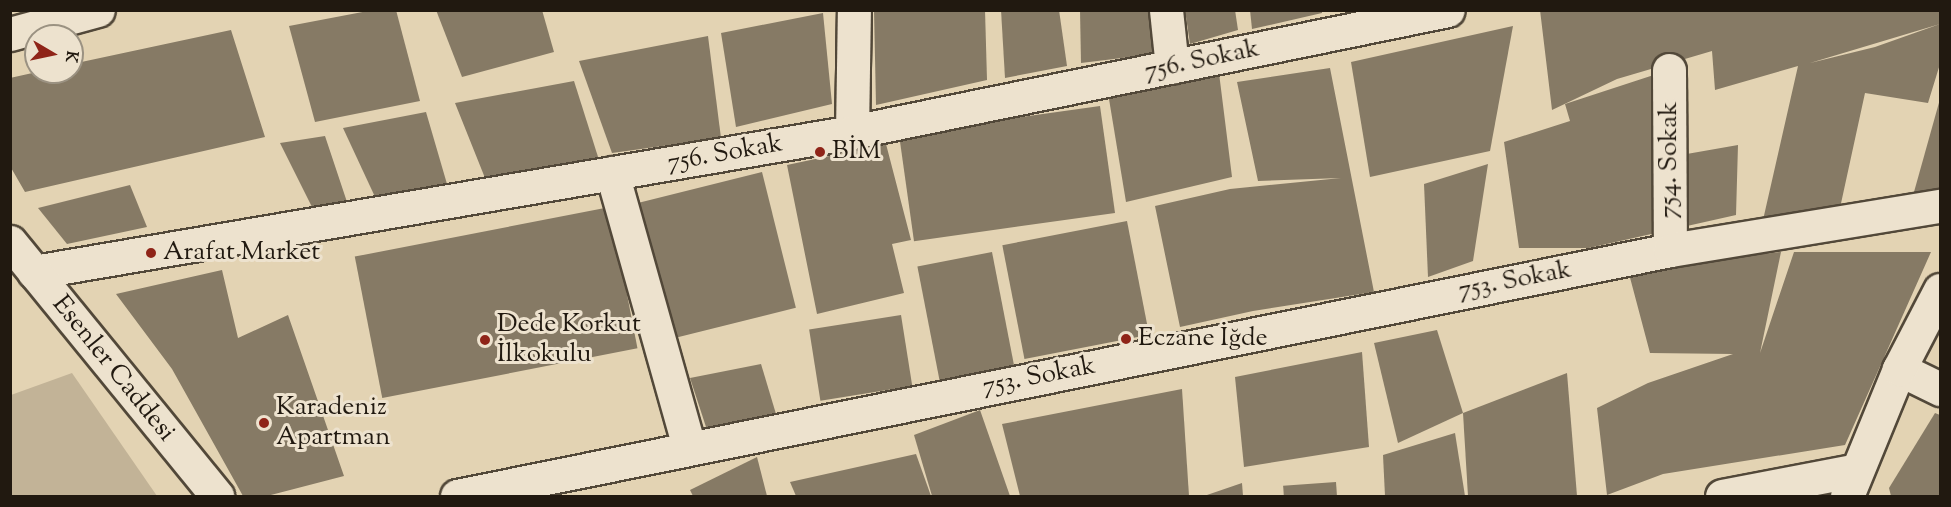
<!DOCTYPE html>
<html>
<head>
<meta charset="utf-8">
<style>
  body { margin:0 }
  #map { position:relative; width:1951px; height:507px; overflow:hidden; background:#e3d3b3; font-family:"Sorts Mill Goudy",serif }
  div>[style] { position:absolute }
  .green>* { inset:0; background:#c2b397 }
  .building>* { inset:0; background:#867a65; transform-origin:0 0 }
  .roads { filter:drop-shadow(2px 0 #524839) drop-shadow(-2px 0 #524839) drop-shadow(0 2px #524839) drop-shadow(0 -2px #524839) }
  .street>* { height:33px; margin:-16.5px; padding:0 16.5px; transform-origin:16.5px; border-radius:16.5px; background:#ede2ce }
  .secondary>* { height:33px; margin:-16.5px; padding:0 16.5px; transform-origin:16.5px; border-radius:16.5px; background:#ede2ce }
  .dots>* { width:16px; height:16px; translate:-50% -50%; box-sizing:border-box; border:3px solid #ede2ce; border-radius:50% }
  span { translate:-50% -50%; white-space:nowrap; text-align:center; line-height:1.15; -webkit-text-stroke:6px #ede2ce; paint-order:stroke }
  .street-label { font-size:26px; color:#211910 }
  .poi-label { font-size:26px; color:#211910 }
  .left { translate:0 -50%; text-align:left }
  .frame { position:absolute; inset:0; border:12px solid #211910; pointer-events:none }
  .north { position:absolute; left:24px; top:24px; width:60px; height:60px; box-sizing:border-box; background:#ede2ce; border:2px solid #9b9282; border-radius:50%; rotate:99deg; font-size:16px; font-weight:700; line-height:24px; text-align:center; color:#211910 }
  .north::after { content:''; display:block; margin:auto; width:21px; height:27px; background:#8f2418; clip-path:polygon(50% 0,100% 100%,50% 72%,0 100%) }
</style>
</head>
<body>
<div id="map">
  <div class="green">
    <i style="clip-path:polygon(72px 373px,157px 496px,11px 496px,11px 395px)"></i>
  </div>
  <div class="building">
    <i style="clip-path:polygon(373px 10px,396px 10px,420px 101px,315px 122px,289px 26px)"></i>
    <i style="clip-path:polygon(436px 10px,542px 10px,554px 52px,462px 77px)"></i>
    <i style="clip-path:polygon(874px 10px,985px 10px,987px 80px,876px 105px)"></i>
    <i style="clip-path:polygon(1001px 10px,1059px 10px,1067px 66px,1005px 78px)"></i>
    <i style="clip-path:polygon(1080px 10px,1151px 10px,1155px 54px,1081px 63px)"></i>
    <i style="clip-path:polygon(1185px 10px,1235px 10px,1238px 30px,1190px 44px)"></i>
    <i style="clip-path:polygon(1250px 10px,1322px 10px,1322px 13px,1252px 29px)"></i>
    <i style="clip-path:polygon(1540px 10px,1940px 10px,1940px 24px,1810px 63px,1875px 47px,1940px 24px,1940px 64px,1928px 103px,1865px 93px,1840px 208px,1763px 220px,1798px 66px,1715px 90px,1712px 51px,1617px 79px,1552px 110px)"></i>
    <i style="clip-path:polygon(823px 13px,832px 104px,736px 127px,721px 33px)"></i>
    <i style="clip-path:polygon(1513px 26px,1490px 151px,1370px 177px,1351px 62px)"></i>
    <i style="clip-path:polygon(231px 30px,265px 137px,25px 192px,10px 166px,10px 78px,37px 72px,72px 72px,72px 64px)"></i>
    <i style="clip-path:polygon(708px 36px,721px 138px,612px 153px,579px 61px)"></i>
    <i style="clip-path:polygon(1330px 68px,1374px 292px,1253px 311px,1180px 327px,1155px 206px,1230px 189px,1341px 178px,1258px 181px,1237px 82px)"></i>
    <i style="clip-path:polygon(1669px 70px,1681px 155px,1738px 145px,1736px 215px,1589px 248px,1519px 248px,1504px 142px,1570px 121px,1565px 104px)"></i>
    <i style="clip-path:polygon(1219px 73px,1232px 177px,1126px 202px,1109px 99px)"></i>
    <i style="clip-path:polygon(574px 81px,599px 160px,487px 183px,455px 103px)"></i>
    <i style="clip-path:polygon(1940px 99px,1940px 194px,1914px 192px)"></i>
    <i style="left:1100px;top:106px;width:108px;height:203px;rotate:82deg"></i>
    <i style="clip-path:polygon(426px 112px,447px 184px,376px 199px,343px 128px)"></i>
    <i style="clip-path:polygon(325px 136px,348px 205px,313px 209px,280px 143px)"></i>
    <i style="clip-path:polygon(886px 144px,911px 240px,892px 244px,904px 293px,817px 314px,787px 165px)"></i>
    <i style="clip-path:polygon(1488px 164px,1473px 261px,1428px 277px,1424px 184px)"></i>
    <i style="left:762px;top:172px;width:140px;height:129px;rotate:76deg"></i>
    <i style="clip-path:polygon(130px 185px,147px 227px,67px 244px,38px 208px)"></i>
    <i style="left:610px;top:207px;width:144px;height:260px;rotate:79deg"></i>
    <i style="left:1127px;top:221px;width:116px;height:127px;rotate:79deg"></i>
    <i style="left:992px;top:252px;width:116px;height:76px;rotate:79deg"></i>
    <i style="clip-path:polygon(1781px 252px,1760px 353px,1794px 252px,1931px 252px,1845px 445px,1663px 474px,1607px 495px,1597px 408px,1648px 383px,1733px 354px,1650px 353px,1628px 270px)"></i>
    <i style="clip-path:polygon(222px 270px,238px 338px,288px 315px,344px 476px,267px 496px,243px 496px,172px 369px,116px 294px)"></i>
    <i style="left:901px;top:315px;width:72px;height:93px;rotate:81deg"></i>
    <i style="clip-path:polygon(1437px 330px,1463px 413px,1398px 443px,1374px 343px)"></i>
    <i style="clip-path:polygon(1362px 352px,1369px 447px,1244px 467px,1235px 377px)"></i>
    <i style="clip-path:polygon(761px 364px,776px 414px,707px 430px,690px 378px)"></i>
    <i style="clip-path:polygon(1567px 373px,1577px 496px,1468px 496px,1463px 413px)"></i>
    <i style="clip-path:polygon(1182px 389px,1189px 496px,1020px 496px,1002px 424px)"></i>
    <i style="clip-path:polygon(980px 410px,1010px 496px,932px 496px,914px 435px)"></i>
    <i style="clip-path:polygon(1935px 413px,1940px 415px,1940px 496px,1891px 496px,1889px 488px)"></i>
    <i style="clip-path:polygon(1455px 433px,1465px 496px,1385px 496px,1383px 455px)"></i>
    <i style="clip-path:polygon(916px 454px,931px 496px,796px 496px,790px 482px)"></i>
    <i style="clip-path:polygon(757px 457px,767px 496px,693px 496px,690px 490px)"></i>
    <i style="left:1336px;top:482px;width:14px;height:53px;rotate:86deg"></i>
    <i style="clip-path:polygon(1242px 483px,1243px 496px,1204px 496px)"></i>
  </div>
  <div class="roads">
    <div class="street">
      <i style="left:1166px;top:10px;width:57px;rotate:84deg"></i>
      <i style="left:10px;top:34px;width:91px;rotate:-15.3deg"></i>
      <i style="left:1669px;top:70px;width:180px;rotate:89.7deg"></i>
      <i style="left:852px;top:132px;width:122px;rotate:-89.1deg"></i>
      <i style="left:612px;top:173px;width:285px;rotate:74.3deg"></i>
      <i style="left:34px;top:272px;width:830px;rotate:-9.71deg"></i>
      <i style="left:852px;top:132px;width:608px;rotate:-11.57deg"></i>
      <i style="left:1899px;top:369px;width:46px;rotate:26deg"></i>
      <i style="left:457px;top:496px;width:1238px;rotate:-11.46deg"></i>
      <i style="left:1670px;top:250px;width:274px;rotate:-9.3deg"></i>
      <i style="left:1722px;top:496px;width:137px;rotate:-10.9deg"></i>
    </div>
    <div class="secondary">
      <i style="left:10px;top:242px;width:328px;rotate:50.8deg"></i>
      <i style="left:1847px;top:496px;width:137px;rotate:-67.7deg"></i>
      <i style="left:1899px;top:369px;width:89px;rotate:-62.6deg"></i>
    </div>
  </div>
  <div class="dots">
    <i style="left:820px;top:152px;background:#8f2418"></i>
    <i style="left:151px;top:253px;background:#8f2418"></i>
    <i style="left:1126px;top:339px;background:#8f2418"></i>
    <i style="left:485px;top:340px;background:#8f2418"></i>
    <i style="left:264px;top:423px;background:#8f2418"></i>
  </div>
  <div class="street-label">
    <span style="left:1202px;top:61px;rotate:-12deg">756. Sokak</span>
    <span style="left:725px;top:154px;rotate:-10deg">756. Sokak</span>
    <span style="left:1670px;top:160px;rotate:-90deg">754. Sokak</span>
    <span style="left:1515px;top:281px;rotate:-11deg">753. Sokak</span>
    <span style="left:113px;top:369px;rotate:51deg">Esenler Caddesi</span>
    <span style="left:1039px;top:377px;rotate:-11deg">753. Sokak</span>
  </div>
  <div class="poi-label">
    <span class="left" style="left:832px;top:152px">BİM</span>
    <span class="left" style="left:163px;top:253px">Arafat Market</span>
    <span class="left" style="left:497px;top:340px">Dede Korkut<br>İlkokulu</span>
    <span class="left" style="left:1138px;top:339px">Eczane İğde</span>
    <span class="left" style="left:276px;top:423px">Karadeniz<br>Apartman</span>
  </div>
  <div class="frame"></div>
  <div class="north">K</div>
</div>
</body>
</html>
